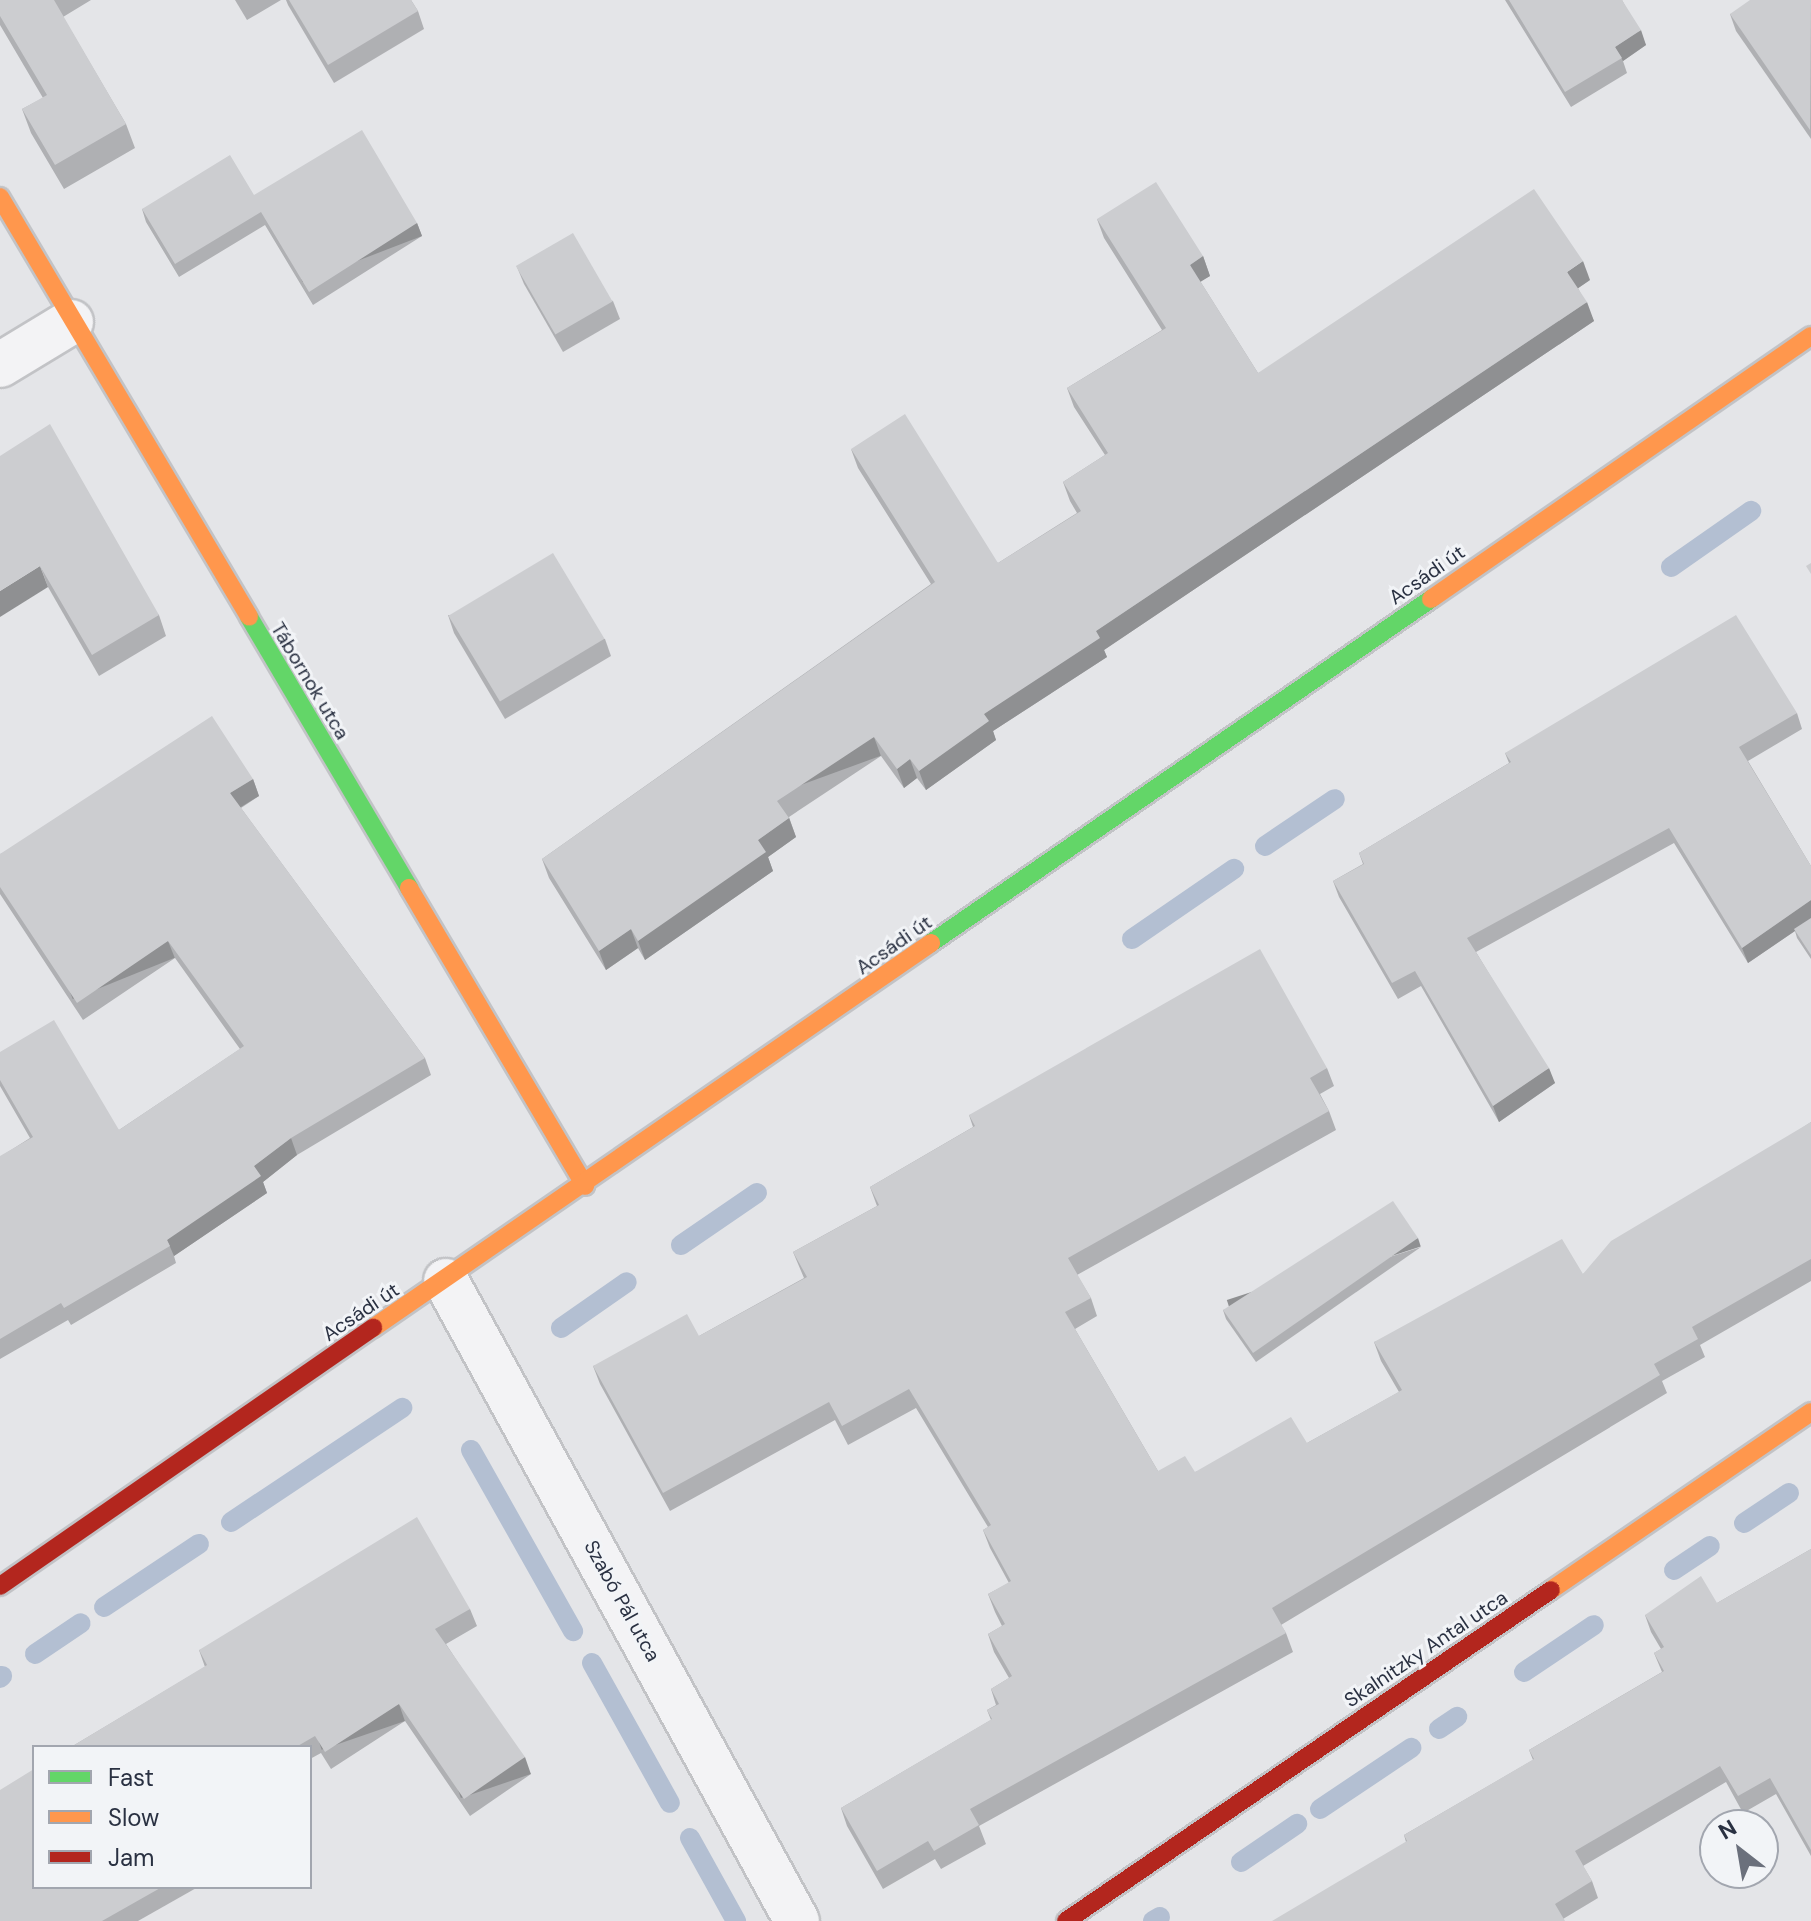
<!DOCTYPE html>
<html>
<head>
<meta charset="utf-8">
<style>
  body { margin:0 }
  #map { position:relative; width:1811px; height:1921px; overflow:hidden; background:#e4e5e8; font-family:"DM Sans",sans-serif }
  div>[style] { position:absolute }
  .stream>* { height:20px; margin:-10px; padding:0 10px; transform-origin:10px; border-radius:10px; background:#b3bfd2 }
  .roads { filter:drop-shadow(2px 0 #c2c3c6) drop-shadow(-2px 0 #c2c3c6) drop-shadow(0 2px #c2c3c6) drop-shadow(0 -2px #c2c3c6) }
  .street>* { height:44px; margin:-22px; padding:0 22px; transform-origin:22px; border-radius:22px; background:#f3f3f5 }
  .fast>* { height:18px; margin:-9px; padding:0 9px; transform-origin:9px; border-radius:9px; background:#63d668 }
  .slow>* { height:18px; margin:-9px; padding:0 9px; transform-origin:9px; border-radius:9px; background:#ff974d }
  .jam>* { height:18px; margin:-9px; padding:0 9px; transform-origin:9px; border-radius:9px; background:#b3261e }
  .wall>* { inset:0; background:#afb0b3 }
  .shaded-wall>* { inset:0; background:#8f9092; transform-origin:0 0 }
  .building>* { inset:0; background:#cccdd0; transform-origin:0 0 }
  span { translate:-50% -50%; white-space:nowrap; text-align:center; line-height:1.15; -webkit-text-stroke:6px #f2f4f7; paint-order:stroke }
  .street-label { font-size:20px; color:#2a3142 }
  .legend { position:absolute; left:32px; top:1745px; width:280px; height:144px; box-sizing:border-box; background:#f2f4f7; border:2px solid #a2a6af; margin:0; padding:10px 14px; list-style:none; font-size:24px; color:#2a3142 }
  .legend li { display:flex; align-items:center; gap:16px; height:40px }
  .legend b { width:40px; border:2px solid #a2a6af }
  .north { position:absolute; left:1699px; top:1809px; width:80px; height:80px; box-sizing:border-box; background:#f2f4f7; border:2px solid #a2a6af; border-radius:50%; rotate:329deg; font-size:22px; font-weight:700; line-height:32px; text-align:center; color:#2a3142 }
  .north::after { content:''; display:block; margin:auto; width:28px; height:36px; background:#6b707c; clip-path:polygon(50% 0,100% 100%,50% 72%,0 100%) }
</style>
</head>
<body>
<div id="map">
  <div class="stream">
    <i style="left:1671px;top:567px;width:98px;rotate:-35deg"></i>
    <i style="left:1265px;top:846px;width:84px;rotate:-33.9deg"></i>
    <i style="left:1132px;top:939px;width:124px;rotate:-34.5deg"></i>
    <i style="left:681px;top:1245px;width:92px;rotate:-34.4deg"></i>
    <i style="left:561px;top:1328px;width:80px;rotate:-34.9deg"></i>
    <i style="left:471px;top:1450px;width:208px;rotate:60.6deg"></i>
    <i style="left:231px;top:1522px;width:206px;rotate:-33.7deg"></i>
    <i style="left:1744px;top:1523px;width:54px;rotate:-33.7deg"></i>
    <i style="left:1674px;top:1570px;width:43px;rotate:-33.7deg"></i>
    <i style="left:104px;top:1607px;width:114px;rotate:-33.6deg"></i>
    <i style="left:35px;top:1654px;width:55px;rotate:-34deg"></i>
    <i style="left:592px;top:1663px;width:160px;rotate:60.9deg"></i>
    <i style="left:1524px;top:1672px;width:84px;rotate:-33.9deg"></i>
    <i style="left:0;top:1678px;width:3px;rotate:-45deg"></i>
    <i style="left:1439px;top:1729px;width:22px;rotate:-34deg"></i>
    <i style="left:1320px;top:1809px;width:110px;rotate:-33.8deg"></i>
    <i style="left:690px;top:1838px;width:95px;rotate:61deg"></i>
    <i style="left:1241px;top:1862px;width:68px;rotate:-34.2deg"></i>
    <i style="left:1153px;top:1921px;width:8px;rotate:-30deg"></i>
  </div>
  <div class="roads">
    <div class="street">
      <i style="left:0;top:365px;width:83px;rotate:-31.2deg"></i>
      <i style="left:446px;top:1281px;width:730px;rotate:61.26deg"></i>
    </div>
    <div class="fast">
      <i style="left:249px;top:617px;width:315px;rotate:59.4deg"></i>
      <i style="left:931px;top:943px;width:607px;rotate:-34.53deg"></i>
    </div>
    <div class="slow">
      <i style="left:0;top:197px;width:488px;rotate:59.3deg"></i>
      <i style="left:1431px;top:599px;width:462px;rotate:-34.7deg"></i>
      <i style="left:409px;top:888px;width:346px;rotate:59.4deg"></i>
      <i style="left:373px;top:1328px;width:678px;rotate:-34.6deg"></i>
      <i style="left:1551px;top:1590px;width:315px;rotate:-34.4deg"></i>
    </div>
    <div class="jam">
      <i style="left:0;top:1586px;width:454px;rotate:-34.7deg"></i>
      <i style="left:1066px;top:1921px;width:587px;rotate:-34.31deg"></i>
    </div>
  </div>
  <div class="wall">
    <i style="clip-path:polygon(0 0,91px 0,63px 17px,126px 124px,135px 148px,64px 189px,31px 133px,22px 109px,43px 98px,0 25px)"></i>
    <i style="clip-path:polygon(235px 0,281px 0,247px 20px)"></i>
    <i style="clip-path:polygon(286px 0,411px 0,418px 11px,424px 29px,334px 83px,288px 5px)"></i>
    <i style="clip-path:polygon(1505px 0,1622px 0,1646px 45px,1623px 61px,1627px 73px,1571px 107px)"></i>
    <i style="clip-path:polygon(1811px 0,1811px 139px,1736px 31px,1730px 14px)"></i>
    <i style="clip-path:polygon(254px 195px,417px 223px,422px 236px,313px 305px,265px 225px,179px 277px,146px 222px,142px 209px)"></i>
    <i style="clip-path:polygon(1097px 219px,1203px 256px,1210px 276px,1200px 281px,1258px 373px,1590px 280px,1578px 288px,1594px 321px,1104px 650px,1107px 657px,993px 731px,996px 740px,926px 790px,917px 778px,904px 788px,881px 756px,789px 817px,796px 837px,768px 857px,773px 871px,645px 960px,638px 948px,606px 970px,549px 878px,542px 859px,931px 584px,858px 468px,851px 449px,998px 563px,1077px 513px,1070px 501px,1063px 482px,1105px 455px,1074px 407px,1067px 388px,1162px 330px,1104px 238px)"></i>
    <i style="clip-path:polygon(517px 267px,613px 301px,620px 319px,563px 352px,524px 284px)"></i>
    <i style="clip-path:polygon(0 456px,159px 615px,166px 636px,99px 676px,48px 587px)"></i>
    <i style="clip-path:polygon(448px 615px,605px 639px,611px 656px,505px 719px,454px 633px)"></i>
    <i style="clip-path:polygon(1797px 713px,1802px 729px,1748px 761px,1811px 866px,1811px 959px,1797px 938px,1795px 931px,1748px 963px,1674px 843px,1476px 952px,1555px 1083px,1499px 1122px,1421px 986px,1398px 999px,1339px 897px,1333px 881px,1363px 864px,1359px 853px,1509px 763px,1505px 753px)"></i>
    <i style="clip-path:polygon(253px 779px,259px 796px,241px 808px,425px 1058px,431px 1075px,297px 1155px,263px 1182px,267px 1193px,174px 1256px,176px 1263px,71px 1325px,68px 1320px,0 1359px,0 1157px,30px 1138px,0 1086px,0 1052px,119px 1130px,240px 1049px,175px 958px,83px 1020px,0 894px,0 854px)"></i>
    <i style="clip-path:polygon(1327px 1068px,1334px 1086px,1320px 1094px,1329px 1111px,1336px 1130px,1077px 1275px,1091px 1298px,1097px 1316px,1075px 1329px,1158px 1471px,1195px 1472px,1307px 1443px,1399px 1392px,1381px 1361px,1374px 1342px,1583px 1274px,1811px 1122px,1811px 1281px,1700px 1345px,1705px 1357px,1662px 1381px,1667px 1393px,1281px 1625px,1286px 1633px,1293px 1652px,979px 1826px,986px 1844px,941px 1869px,935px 1859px,883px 1889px,847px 1826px,841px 1808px,991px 1720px,987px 1710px,996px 1705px,991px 1689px,1009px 1678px,994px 1652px,988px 1634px,1002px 1626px,995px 1612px,988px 1594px,1009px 1583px,990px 1548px,983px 1530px,988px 1527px,916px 1408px,848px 1445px,835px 1420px,670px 1511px,600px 1384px,593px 1366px,699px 1336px,804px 1278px,793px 1252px,877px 1206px,870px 1187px,973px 1127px,969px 1115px)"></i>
    <i style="clip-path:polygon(1421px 1247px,1256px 1362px,1226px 1319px,1223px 1310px)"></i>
    <i style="clip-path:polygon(1811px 1549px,1811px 1856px,1776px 1794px,1743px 1813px,1726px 1782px,1583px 1866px,1592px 1881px,1598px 1898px,1563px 1919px,1406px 1842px,1404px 1835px,1533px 1760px,1529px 1750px,1662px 1672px,1654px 1653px,1661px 1649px,1651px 1632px,1645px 1615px,1717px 1603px)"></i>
    <i style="clip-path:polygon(470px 1609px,477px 1626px,446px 1644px,531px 1774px,470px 1816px,405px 1721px,331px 1769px,321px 1753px,310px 1759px,310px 1747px,71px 1747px,205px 1667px,199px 1650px)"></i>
    <i style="clip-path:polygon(34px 1887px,198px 1887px,138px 1921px,0 1921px)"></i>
  </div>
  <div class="shaded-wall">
    <i style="clip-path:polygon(1641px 30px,1646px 45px,1623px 61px,1615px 47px)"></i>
    <i style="left:417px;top:223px;width:14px;height:128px;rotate:69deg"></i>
    <i style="clip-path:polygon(1203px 256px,1210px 276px,1197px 284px,1190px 265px)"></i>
    <i style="clip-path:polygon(1583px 261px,1590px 280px,1574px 291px,1567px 272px)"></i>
    <i style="clip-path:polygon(1587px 302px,1594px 321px,1104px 650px,1107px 657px,993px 731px,996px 740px,926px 790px,919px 771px,984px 714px,1096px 631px)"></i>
    <i style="clip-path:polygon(40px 566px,48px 587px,0 617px,0 591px)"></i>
    <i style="left:874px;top:737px;width:20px;height:116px;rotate:70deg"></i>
    <i style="clip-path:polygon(910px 759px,917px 778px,904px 788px,897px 769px)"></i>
    <i style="clip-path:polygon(253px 779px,259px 796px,236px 810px,230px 793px)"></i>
    <i style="clip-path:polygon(789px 818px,796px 837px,768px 857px,773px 871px,645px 960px,638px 941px,758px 840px)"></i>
    <i style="clip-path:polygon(1811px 900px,1811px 920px,1748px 963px,1742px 948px)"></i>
    <i style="clip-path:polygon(631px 929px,638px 948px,606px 970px,599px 951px)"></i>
    <i style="left:168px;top:941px;width:18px;height:110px;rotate:68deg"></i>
    <i style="clip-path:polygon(1549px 1068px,1555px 1083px,1499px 1122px,1493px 1106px)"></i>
    <i style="clip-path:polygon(291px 1138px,297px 1155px,263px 1182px,267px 1193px,174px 1256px,167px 1240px,254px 1166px)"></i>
    <i style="left:1418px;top:1238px;width:9px;height:201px;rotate:72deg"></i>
    <i style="left:399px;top:1704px;width:18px;height:88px;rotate:71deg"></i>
    <i style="left:525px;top:1757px;width:18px;height:74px;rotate:71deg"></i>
  </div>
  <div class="building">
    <i style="clip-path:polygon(0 0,54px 0,126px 124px,55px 165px,22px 109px,47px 95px,0 16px)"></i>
    <i style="clip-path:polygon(289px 0,411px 0,418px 11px,328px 65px)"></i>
    <i style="clip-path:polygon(1509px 0,1622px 0,1641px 30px,1615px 47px,1622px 58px,1565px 92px)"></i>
    <i style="clip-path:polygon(1750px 0,1811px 0,1810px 130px,1730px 14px)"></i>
    <i style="clip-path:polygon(362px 130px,417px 223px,309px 292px,261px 212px,175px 264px,142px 209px,230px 155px,254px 195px)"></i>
    <i style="clip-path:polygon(1156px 182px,1203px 256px,1190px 265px,1258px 373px,1534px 189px,1583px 261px,1567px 272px,1587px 302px,1096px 631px,1100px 638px,984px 714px,989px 721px,919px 771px,910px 759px,897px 769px,874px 737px,777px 801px,789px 818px,758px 840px,766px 852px,638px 941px,631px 929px,599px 951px,542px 859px,935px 582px,851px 449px,905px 414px,998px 563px,1081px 511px,1063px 482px,1108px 453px,1067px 388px,1166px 328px,1097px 219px)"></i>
    <i style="left:573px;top:233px;width:79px;height:66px;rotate:60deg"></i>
    <i style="clip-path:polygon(50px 424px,159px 615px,92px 655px,40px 566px,0 591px,0 456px)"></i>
    <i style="left:553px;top:553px;width:100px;height:122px;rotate:59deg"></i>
    <i style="clip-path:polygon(1811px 563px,1811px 574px,1806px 566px)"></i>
    <i style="clip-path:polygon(1736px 615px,1797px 713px,1739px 747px,1811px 866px,1811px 900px,1742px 948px,1669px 828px,1467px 938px,1549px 1068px,1493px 1106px,1415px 971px,1392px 983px,1333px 881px,1364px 864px,1359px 853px,1511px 762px,1505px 753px)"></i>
    <i style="clip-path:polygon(212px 716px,253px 779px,230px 793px,425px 1058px,291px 1138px,254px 1166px,261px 1176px,167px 1240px,170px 1246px,64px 1308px,61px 1303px,0 1339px,0 1156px,33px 1137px,0 1080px,0 1052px,54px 1020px,119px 1130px,244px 1046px,168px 941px,77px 1003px,0 887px,0 854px)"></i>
    <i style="clip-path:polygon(1811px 918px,1811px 955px,1794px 929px)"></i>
    <i style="clip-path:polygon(1260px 949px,1327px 1068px,1310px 1078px,1329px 1111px,1068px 1258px,1091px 1298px,1065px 1312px,1158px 1471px,1185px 1456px,1195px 1472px,1291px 1417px,1307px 1443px,1402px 1390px,1374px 1342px,1562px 1239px,1583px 1274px,1611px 1241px,1811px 1122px,1811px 1259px,1692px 1327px,1698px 1339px,1654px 1364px,1660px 1375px,1272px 1608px,1286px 1633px,970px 1809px,979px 1825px,934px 1851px,928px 1841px,877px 1871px,841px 1808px,992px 1719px,987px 1710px,999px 1704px,991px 1689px,1012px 1676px,988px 1634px,1005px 1624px,988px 1594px,1011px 1581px,983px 1530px,991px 1525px,909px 1389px,842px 1426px,829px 1402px,663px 1493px,593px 1366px,687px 1314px,699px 1336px,807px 1277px,793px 1252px,879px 1205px,870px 1187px,975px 1126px,969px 1115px)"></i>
    <i style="clip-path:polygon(1393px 1201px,1418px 1238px,1253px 1353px,1223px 1310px)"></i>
    <i style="clip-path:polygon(417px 1517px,470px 1609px,435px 1629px,525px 1757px,464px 1799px,399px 1704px,325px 1752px,315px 1736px,296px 1747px,71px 1747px,207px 1665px,199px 1650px)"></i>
    <i style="clip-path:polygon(1811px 1549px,1811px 1850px,1770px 1778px,1738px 1796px,1720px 1766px,1575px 1851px,1592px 1881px,1555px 1904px,1565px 1921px,1272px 1921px,1407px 1841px,1404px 1835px,1534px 1759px,1529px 1750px,1664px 1671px,1654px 1653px,1664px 1647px,1645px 1615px,1701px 1576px,1717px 1603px)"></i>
    <i style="clip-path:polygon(34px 1769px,34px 1887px,162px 1887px,102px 1921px,0 1921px,0 1790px)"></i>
  </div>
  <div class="street-label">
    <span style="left:1427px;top:575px;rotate:-35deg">Acsádi út</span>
    <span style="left:310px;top:681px;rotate:59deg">Tábornok utca</span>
    <span style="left:894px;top:945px;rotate:-35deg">Acsádi út</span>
    <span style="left:361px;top:1312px;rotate:-34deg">Acsádi út</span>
    <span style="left:622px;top:1601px;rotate:61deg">Szabó Pál utca</span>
    <span style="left:1426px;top:1649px;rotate:-34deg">Skalnitzky Antal utca</span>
  </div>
  <ul class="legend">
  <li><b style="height:10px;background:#63d668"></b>Fast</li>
  <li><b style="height:10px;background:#ff974d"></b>Slow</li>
  <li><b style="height:10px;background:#b3261e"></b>Jam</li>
  </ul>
  <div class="north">N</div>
</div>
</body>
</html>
